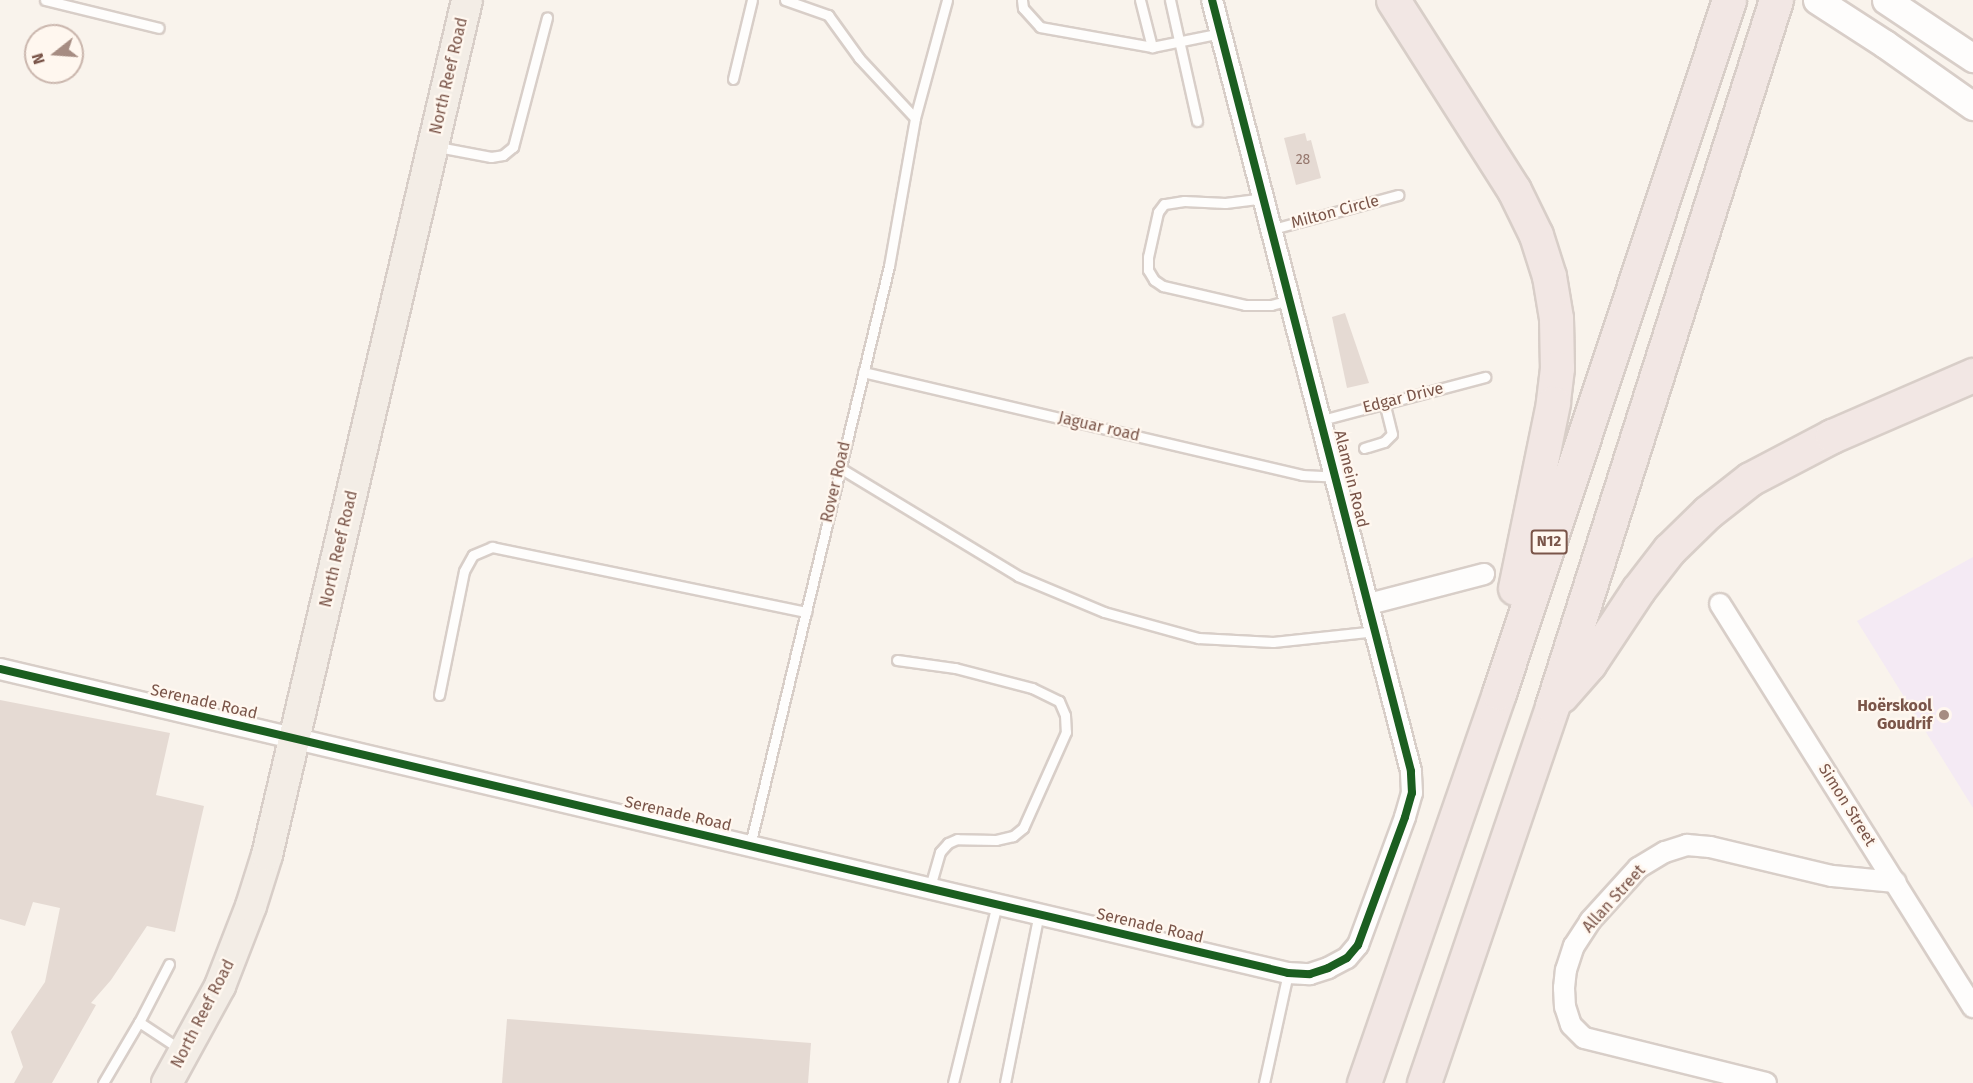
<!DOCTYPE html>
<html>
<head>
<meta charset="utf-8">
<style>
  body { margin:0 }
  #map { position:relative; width:1973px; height:1083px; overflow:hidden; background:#f9f3ec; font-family:"Fira Sans",sans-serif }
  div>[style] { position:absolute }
  .education>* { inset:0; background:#f4eaf4 }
  .building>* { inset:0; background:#e5dad3 }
  .roads { filter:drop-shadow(2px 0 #d8cec8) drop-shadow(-2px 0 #d8cec8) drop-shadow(0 2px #d8cec8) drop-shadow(0 -2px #d8cec8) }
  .lane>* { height:9px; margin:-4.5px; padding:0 4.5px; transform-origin:4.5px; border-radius:4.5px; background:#fefdfc }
  .street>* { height:20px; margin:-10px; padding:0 10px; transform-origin:10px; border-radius:10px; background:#fefdfc }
  .secondary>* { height:27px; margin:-13.5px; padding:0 13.5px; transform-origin:13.5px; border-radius:13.5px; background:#fefdfc }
  .primary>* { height:30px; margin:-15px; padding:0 15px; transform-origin:15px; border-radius:15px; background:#f3ede6 }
  .highway>* { height:33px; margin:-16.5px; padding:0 16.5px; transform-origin:16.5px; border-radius:16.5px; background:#f2e7e4 }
  .cycleway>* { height:8px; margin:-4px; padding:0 4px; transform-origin:4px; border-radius:4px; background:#1b5e20 }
  .dots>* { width:16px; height:16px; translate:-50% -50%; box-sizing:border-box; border:3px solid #fff7ef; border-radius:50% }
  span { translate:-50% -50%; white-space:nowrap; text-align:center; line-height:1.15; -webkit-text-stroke:4.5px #fff7ef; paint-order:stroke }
  .number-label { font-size:14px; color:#96786e }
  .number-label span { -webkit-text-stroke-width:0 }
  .shield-label span { padding:2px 4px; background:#fff7ef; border:2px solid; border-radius:4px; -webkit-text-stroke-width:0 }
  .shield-label { font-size:15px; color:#7a5549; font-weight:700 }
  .street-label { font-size:16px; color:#7a5549 }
  .poi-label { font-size:16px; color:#7a5549; font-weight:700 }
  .right { translate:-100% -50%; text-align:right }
  .north { position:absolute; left:24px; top:24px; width:60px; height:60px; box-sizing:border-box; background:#fff7ef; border:2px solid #cab6ad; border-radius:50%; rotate:253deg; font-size:16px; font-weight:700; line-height:24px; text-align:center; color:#7a5549 }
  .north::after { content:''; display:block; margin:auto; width:21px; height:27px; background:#a68c82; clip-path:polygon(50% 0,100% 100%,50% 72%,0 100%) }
</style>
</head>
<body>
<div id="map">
  <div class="education">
    <i style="clip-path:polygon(1973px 557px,1973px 808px,1857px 621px)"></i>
  </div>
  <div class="building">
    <i style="clip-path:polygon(1305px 133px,1307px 141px,1311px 140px,1321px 178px,1296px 185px,1284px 138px)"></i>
    <i style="clip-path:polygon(1345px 313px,1369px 383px,1347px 388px,1332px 317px)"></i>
    <i style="clip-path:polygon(0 700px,170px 733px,156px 795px,204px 806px,175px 932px,147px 926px,111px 980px,91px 1003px,96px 1005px,52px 1083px,14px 1083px,23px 1067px,11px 1032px,45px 982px,60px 908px,33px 902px,25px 926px,0 919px)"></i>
    <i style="clip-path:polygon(507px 1019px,811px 1043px,808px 1083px,502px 1083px)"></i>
  </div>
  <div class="roads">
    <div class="lane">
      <i style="left:45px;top:0;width:117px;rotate:13.8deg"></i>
      <i style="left:785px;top:0;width:46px;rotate:19.2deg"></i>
      <i style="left:828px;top:15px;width:53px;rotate:54.2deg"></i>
      <i style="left:859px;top:58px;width:82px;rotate:47deg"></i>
      <i style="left:1022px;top:0;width:8px;rotate:83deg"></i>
      <i style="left:1023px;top:8px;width:25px;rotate:48deg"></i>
      <i style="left:1040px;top:27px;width:114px;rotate:10.1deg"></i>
      <i style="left:1152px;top:47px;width:70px;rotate:-11.5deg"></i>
      <i style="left:1140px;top:0;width:49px;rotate:75.7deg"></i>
      <i style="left:1170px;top:0;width:124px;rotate:77.4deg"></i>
      <i style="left:733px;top:79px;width:81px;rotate:-76.5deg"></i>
      <i style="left:438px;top:147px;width:54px;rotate:10.7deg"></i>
      <i style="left:491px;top:157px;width:12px;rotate:-9deg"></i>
      <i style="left:503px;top:155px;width:13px;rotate:-39deg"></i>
      <i style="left:513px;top:147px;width:134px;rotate:-75.3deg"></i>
      <i style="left:1265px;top:198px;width:40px;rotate:172.9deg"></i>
      <i style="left:1225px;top:203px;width:41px;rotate:-177.2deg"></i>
      <i style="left:1184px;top:201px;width:20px;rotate:171deg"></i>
      <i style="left:1164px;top:204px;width:10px;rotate:127deg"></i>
      <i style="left:1158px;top:212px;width:46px;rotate:102.5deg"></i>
      <i style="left:1148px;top:257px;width:13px;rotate:90deg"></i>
      <i style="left:1148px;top:270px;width:12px;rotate:59deg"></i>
      <i style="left:1154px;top:280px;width:11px;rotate:34deg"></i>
      <i style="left:1163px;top:286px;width:84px;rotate:13deg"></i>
      <i style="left:1245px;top:305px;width:26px"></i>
      <i style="left:1271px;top:305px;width:20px;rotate:-15deg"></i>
      <i style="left:1273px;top:229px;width:130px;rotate:-15.2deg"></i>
      <i style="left:863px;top:372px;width:451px;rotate:13.2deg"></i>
      <i style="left:1302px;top:475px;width:34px;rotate:3deg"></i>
      <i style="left:1322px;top:420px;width:169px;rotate:-14.8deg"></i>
      <i style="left:1364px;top:448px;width:21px;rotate:-17deg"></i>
      <i style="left:1384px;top:442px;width:11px;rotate:-45deg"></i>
      <i style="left:1392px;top:434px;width:32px;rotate:-104deg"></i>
      <i style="left:840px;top:468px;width:208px;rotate:31.2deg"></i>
      <i style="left:1018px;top:576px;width:93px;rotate:22.7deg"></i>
      <i style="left:1104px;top:612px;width:98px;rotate:15.5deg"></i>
      <i style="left:1198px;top:638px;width:75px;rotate:3.1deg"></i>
      <i style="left:1273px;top:642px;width:104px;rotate:-6.1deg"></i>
      <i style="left:897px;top:660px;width:59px;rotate:7.9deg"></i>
      <i style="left:955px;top:668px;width:80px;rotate:14.6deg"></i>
      <i style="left:1032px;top:688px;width:30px;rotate:26deg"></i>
      <i style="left:1059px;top:701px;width:15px;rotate:67deg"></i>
      <i style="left:1065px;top:715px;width:17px;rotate:87deg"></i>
      <i style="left:1066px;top:732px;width:105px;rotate:114.1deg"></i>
      <i style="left:1023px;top:828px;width:13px;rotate:141deg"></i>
      <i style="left:1013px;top:836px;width:17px;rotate:167deg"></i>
      <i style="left:996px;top:840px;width:39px;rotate:-179deg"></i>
      <i style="left:957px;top:839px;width:10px;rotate:156deg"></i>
      <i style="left:948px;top:843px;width:12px;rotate:132deg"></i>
      <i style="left:940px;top:852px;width:37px;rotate:106deg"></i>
      <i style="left:439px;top:695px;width:126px;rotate:-78.6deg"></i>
      <i style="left:464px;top:571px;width:18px;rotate:-61deg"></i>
      <i style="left:473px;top:555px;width:21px;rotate:-23deg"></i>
      <i style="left:492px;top:547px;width:321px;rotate:11.7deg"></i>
      <i style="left:750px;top:845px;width:595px;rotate:-76.5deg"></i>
      <i style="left:889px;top:266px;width:150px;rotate:-80deg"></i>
      <i style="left:915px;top:118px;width:122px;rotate:-74.8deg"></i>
      <i style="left:169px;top:964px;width:65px;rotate:117.3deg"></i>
      <i style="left:139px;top:1022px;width:49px;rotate:33.4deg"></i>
      <i style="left:103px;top:1083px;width:71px;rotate:-59.5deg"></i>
      <i style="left:953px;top:1083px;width:184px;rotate:-76.2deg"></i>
      <i style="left:1005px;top:1083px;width:173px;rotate:-78.7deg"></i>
      <i style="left:1264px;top:1083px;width:113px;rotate:-77.7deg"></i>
    </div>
    <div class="street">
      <i style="left:1369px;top:604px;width:119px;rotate:-14.6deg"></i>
      <i style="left:1720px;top:604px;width:476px;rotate:57.9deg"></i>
      <i style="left:0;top:669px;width:1323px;rotate:13.28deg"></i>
      <i style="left:1288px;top:973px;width:22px;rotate:3deg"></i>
      <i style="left:1310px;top:974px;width:19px;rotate:-18deg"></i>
      <i style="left:1328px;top:968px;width:21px;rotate:-28deg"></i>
      <i style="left:1347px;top:958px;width:17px;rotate:-50deg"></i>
      <i style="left:1358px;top:945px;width:136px;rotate:-69.8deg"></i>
      <i style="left:1405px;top:817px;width:25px;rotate:-74deg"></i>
      <i style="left:1412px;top:793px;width:22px;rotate:-93deg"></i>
      <i style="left:1411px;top:771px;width:796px;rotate:-104.47deg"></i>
      <i style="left:1766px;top:1083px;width:187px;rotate:-166.1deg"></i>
      <i style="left:1584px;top:1038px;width:18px;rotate:-135deg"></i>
      <i style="left:1571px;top:1025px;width:19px;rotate:-108deg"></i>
      <i style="left:1565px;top:1007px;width:19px;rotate:-93deg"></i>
      <i style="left:1564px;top:988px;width:18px;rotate:-84deg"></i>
      <i style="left:1566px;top:970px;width:25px;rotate:-72deg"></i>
      <i style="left:1574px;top:946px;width:30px;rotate:-57deg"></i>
      <i style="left:1590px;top:921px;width:72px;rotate:-47.8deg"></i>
      <i style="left:1638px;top:868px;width:31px;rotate:-31deg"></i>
      <i style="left:1665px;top:852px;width:23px;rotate:-18deg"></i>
      <i style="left:1687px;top:845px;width:23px;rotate:5deg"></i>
      <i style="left:1710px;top:847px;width:125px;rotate:13.4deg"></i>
      <i style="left:1832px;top:876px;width:64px;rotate:5.4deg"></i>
    </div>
    <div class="secondary">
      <i style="left:1817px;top:0;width:81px;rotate:32.9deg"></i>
      <i style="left:1885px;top:44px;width:108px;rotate:35.2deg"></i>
      <i style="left:1886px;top:0;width:105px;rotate:33.7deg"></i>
    </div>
    <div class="primary">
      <i style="left:167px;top:1083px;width:111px;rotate:-61.3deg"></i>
      <i style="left:220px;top:986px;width:86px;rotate:-68.8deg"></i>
      <i style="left:251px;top:906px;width:53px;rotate:-72.6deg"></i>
      <i style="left:267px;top:855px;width:878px;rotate:-76.83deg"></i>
    </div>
    <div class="highway">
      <i style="left:1393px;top:0;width:225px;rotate:57.5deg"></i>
      <i style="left:1514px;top:190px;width:50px;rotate:63.9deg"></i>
      <i style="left:1536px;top:235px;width:43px;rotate:72.4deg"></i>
      <i style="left:1549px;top:276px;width:43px;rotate:80.5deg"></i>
      <i style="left:1556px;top:318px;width:50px;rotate:88.9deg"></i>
      <i style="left:1557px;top:368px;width:35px;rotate:97deg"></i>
      <i style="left:1553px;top:403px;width:189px;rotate:101.6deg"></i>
      <i style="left:1561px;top:696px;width:43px;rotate:-48.8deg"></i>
      <i style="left:1589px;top:664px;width:89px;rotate:-56.5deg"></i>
      <i style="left:1638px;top:590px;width:51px;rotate:-52.2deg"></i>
      <i style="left:1669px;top:550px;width:54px;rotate:-44.3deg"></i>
      <i style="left:1708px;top:512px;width:53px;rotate:-38.2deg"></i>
      <i style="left:1750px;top:479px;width:93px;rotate:-27.7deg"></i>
      <i style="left:1832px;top:436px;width:154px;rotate:-23.4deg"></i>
      <i style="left:1364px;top:1083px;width:413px;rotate:-70.9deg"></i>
      <i style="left:1499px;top:693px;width:730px;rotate:-71.64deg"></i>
      <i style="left:1424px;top:1083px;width:398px;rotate:-71.2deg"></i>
      <i style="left:1552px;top:706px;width:741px;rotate:-72.4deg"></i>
    </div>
  </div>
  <div class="cycleway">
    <i style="left:0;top:669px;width:1323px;rotate:13.28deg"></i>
    <i style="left:1288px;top:973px;width:22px;rotate:3deg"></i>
    <i style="left:1310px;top:974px;width:19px;rotate:-18deg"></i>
    <i style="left:1328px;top:968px;width:21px;rotate:-28deg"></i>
    <i style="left:1347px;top:958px;width:17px;rotate:-50deg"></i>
    <i style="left:1358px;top:945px;width:136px;rotate:-69.8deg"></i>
    <i style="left:1405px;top:817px;width:25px;rotate:-74deg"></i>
    <i style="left:1412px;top:793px;width:22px;rotate:-93deg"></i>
    <i style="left:1411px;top:771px;width:796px;rotate:-104.47deg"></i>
  </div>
  <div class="dots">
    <i style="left:1944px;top:715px;background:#a68c82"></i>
  </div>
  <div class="number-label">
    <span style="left:1303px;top:160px">28</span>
  </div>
  <div class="shield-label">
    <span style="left:1549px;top:542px">N12</span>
  </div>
  <div class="street-label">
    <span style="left:449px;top:76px;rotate:-77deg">North Reef Road</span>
    <span style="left:1335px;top:212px;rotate:-15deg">Milton Circle</span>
    <span style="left:1403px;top:398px;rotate:-14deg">Edgar Drive</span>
    <span style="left:1099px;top:427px;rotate:13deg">Jaguar road</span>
    <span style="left:1351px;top:479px;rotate:76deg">Alamein Road</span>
    <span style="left:836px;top:482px;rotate:-77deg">Rover Road</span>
    <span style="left:339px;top:549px;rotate:-77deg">North Reef Road</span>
    <span style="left:204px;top:702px;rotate:13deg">Serenade Road</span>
    <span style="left:1847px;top:805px;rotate:58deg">Simon Street</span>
    <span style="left:678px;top:814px;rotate:13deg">Serenade Road</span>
    <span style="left:1614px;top:899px;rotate:-48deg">Allan Street</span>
    <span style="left:1150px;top:926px;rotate:13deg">Serenade Road</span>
    <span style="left:203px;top:1014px;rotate:-63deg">North Reef Road</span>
  </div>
  <div class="poi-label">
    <span class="right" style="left:1932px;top:715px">Hoërskool<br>Goudrif</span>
  </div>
  <div class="north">N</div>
</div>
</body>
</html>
